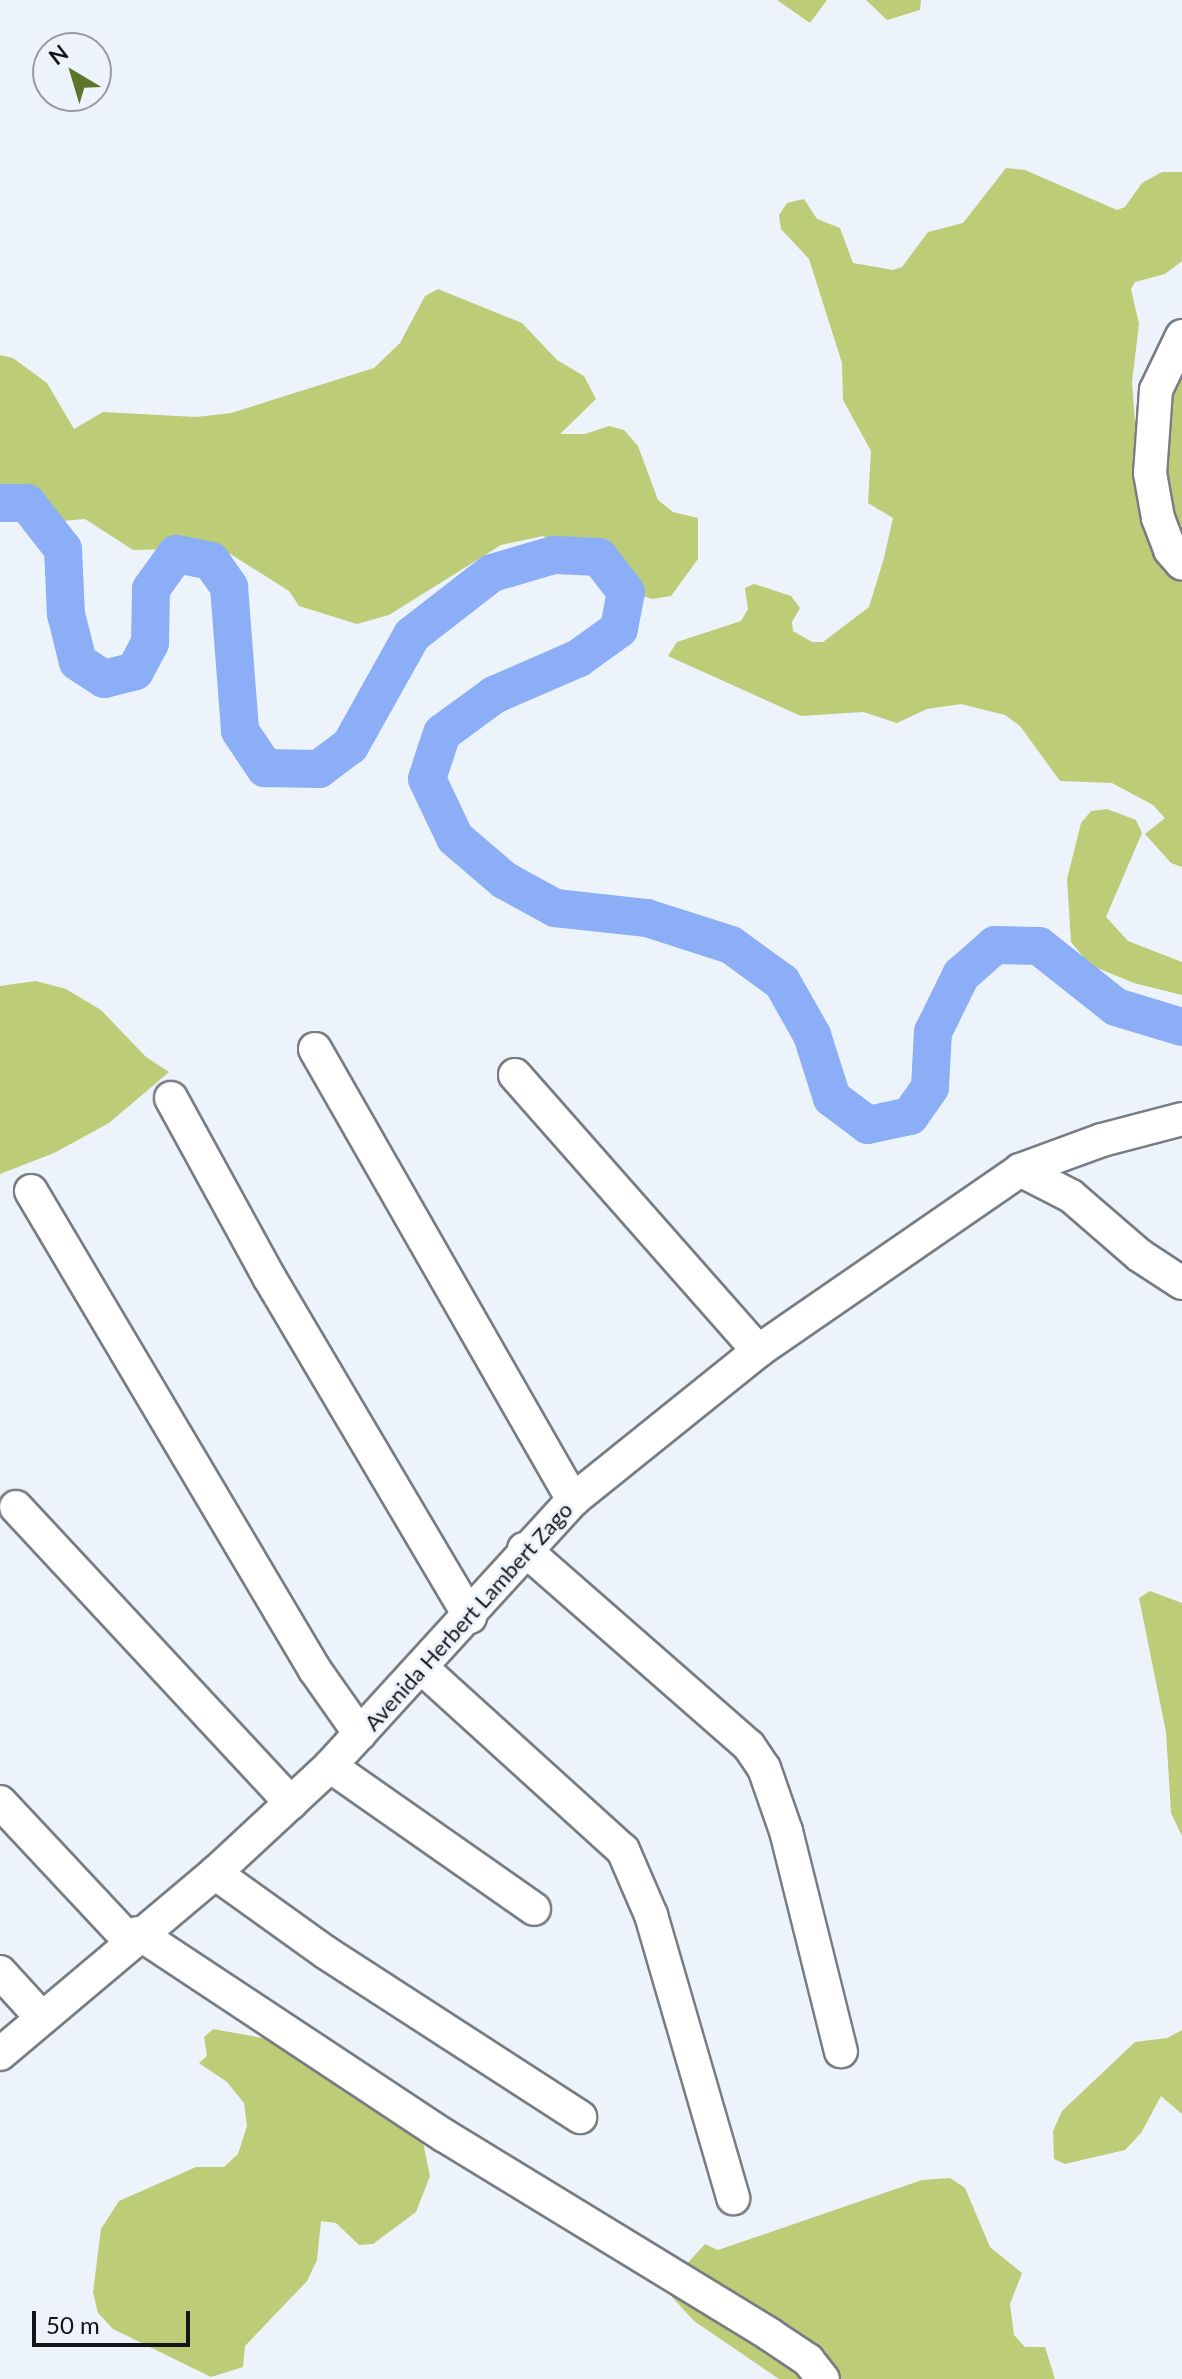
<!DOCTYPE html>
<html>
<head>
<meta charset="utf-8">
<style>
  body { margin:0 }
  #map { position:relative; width:1182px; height:2379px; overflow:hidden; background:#edf3fb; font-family:Lato,sans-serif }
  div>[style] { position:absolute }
  .forest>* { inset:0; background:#bdcc76 }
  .river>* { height:38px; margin:-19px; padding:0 19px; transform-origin:19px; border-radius:19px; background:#8baef6 }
  .roads { filter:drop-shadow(2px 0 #787d83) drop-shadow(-2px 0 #787d83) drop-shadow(0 2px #787d83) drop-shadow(0 -2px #787d83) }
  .minor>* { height:32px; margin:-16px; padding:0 16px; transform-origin:16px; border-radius:16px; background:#fff }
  span { translate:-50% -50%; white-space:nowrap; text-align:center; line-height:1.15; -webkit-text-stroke:6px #edf3fb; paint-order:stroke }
  .street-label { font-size:22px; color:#131518 }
  .north { position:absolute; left:32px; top:32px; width:80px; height:80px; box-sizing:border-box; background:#edf3fb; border:2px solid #969aa0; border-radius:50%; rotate:322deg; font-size:22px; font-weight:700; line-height:32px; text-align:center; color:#131518 }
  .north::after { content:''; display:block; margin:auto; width:28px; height:36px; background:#5b762a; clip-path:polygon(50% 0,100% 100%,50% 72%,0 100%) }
  .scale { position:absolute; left:32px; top:2311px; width:158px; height:36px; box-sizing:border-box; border:4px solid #131518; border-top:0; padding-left:10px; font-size:24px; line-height:28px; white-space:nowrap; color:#131518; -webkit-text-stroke:6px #edf3fb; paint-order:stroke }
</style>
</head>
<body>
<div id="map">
  <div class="forest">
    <i style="clip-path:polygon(777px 0,827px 0,810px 23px)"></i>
    <i style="clip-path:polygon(866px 0,921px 0,920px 10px,887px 20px)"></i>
    <i style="clip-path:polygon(1006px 168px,1025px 170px,1117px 210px,1125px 207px,1142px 183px,1162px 172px,1182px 172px,1182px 261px,1165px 274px,1135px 282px,1131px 289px,1139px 324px,1132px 382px,1142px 517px,1162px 561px,1182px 583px,1182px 867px,1171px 863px,1145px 834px,1165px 818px,1153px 805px,1112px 783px,1060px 781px,1020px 726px,1005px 715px,961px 704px,927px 709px,897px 723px,863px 712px,801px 716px,668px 656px,677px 642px,741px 621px,748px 609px,745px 588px,754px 584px,791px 596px,800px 608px,792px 622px,793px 631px,812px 642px,823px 642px,869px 607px,884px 558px,893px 518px,868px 503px,871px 451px,843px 400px,842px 363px,809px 259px,781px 229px,779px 215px,787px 203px,804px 199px,817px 219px,840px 228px,853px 263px,893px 270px,902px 267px,928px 232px,963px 223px)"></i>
    <i style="clip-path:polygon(438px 289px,522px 323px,557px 360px,584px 376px,596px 399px,560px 434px,585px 434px,609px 426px,624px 430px,638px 446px,658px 500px,673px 512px,698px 518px,698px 559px,671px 596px,652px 599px,635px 593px,543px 536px,501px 545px,389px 615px,357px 624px,299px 606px,289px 591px,221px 548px,133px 550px,85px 519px,51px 522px,26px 503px,0 497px,0 355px,13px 358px,47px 383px,74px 429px,103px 412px,196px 417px,231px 413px,374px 368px,400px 343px,425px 296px)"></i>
    <i style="clip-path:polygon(1182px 351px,1182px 565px,1165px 539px,1167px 378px)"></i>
    <i style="clip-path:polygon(1107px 809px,1136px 820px,1142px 833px,1106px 917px,1128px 941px,1182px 962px,1182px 995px,1134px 983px,1090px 965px,1071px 942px,1067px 879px,1081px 823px,1091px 811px)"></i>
    <i style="clip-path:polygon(36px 981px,66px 989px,101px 1010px,146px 1057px,169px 1072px,109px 1123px,54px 1153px,0 1174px,0 986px)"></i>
    <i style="clip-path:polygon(1150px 1591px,1182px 1603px,1182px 1836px,1171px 1813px,1166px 1732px,1139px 1598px)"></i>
    <i style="clip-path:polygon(213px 2029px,301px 2045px,419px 2123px,430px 2176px,416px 2212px,373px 2244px,359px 2245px,336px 2223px,321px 2221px,317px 2260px,307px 2281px,245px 2346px,243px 2367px,211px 2377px,113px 2329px,98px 2313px,93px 2292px,101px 2229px,119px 2201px,196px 2167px,224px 2167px,238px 2154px,247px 2126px,244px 2103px,227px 2082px,199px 2063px,207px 2056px,204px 2037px)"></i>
    <i style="clip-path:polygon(1182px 2030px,1182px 2114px,1161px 2096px,1141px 2133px,1125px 2150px,1065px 2164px,1054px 2159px,1053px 2131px,1062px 2111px,1135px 2042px,1167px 2038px)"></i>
    <i style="clip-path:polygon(950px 2178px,965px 2188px,990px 2247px,1022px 2273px,1010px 2304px,1014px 2335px,1025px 2347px,1045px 2347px,1055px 2379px,779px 2379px,694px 2321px,672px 2297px,674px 2278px,705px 2244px,718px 2250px,922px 2180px)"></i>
  </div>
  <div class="river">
    <i style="left:0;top:503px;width:27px"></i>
    <i style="left:27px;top:503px;width:58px;rotate:52deg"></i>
    <i style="left:63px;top:549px;width:65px;rotate:87.4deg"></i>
    <i style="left:66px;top:614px;width:49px;rotate:76deg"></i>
    <i style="left:78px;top:662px;width:31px;rotate:33deg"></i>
    <i style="left:104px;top:679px;width:32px;rotate:-14deg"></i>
    <i style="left:135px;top:671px;width:32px;rotate:-62deg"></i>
    <i style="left:150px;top:643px;width:54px;rotate:-88.9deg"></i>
    <i style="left:151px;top:589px;width:43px;rotate:-54.5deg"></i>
    <i style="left:176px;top:554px;width:36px;rotate:11deg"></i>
    <i style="left:211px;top:561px;width:32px;rotate:55deg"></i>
    <i style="left:229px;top:587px;width:144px;rotate:85.6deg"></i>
    <i style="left:240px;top:731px;width:45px;rotate:56deg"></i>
    <i style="left:265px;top:768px;width:54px;rotate:1.1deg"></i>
    <i style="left:319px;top:769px;width:39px;rotate:-37deg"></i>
    <i style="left:350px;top:746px;width:127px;rotate:-60.8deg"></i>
    <i style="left:412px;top:635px;width:101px;rotate:-37.8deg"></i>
    <i style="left:492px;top:573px;width:65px;rotate:-16.2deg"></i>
    <i style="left:554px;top:555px;width:45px;rotate:2.5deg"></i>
    <i style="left:599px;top:557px;width:44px;rotate:52.4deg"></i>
    <i style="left:626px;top:592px;width:38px;rotate:101deg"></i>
    <i style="left:619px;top:629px;width:49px;rotate:144.1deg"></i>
    <i style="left:579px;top:658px;width:93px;rotate:156.5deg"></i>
    <i style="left:494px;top:695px;width:64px;rotate:143.8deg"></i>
    <i style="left:442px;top:733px;width:48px;rotate:108.1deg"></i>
    <i style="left:427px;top:779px;width:65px;rotate:64.6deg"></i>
    <i style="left:455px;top:838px;width:65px;rotate:40.6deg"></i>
    <i style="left:504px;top:880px;width:58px;rotate:28.8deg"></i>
    <i style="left:555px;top:908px;width:93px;rotate:6.2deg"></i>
    <i style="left:647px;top:918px;width:88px;rotate:17.8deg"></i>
    <i style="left:731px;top:945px;width:63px;rotate:36deg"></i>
    <i style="left:782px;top:982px;width:61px;rotate:60.5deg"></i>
    <i style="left:812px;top:1035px;width:66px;rotate:72.4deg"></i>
    <i style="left:832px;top:1098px;width:45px;rotate:36.9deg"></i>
    <i style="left:868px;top:1125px;width:43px;rotate:-12.1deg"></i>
    <i style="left:910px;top:1116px;width:35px;rotate:-55deg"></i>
    <i style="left:930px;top:1087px;width:55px;rotate:-86.9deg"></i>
    <i style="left:933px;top:1032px;width:64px;rotate:-63.8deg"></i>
    <i style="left:961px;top:975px;width:45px;rotate:-41.4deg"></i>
    <i style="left:995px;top:945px;width:44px;rotate:1.3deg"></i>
    <i style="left:1039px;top:946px;width:98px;rotate:38.4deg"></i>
    <i style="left:1116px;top:1007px;width:69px;rotate:16.9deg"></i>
  </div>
  <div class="roads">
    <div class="minor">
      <i style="left:1182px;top:336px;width:60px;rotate:115.7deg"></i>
      <i style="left:1156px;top:390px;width:83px;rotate:94.1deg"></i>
      <i style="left:1150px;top:473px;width:46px;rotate:79.9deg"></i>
      <i style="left:1158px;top:518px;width:34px;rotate:69deg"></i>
      <i style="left:1170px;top:550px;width:18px;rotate:49deg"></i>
      <i style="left:315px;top:1049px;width:520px;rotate:60.23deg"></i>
      <i style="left:515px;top:1075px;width:368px;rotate:48.6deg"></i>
      <i style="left:171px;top:1098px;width:204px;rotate:61.3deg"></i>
      <i style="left:269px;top:1277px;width:395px;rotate:59.4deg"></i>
      <i style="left:1020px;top:1170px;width:57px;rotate:27deg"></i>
      <i style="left:1071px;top:1196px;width:90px;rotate:40.9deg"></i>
      <i style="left:1139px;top:1255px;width:51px;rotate:33.1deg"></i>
      <i style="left:31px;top:1191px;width:557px;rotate:59.34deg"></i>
      <i style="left:315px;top:1670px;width:78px;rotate:54.9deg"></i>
      <i style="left:16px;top:1507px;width:404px;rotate:47.1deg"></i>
      <i style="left:524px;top:1549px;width:299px;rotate:41.2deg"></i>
      <i style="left:749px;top:1746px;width:27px;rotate:56deg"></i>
      <i style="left:764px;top:1768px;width:67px;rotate:70.8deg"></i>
      <i style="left:786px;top:1831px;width:227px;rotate:76deg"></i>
      <i style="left:422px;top:1668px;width:271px;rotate:42.2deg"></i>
      <i style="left:623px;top:1850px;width:71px;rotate:66.7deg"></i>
      <i style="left:651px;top:1915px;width:295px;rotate:73.8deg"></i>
      <i style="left:330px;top:1766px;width:249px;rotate:35deg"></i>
      <i style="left:0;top:1802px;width:189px;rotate:46.9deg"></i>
      <i style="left:215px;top:1873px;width:135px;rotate:35.7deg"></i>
      <i style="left:325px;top:1952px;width:304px;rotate:32.9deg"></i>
      <i style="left:138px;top:1933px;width:368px;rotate:33.5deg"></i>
      <i style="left:445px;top:2136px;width:380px;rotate:31.4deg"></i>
      <i style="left:769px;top:2334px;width:47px;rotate:33.7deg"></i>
      <i style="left:808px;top:2360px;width:24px;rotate:52deg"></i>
      <i style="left:0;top:1972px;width:62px;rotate:47.6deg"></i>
      <i style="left:0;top:2054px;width:281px;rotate:-40.1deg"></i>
      <i style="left:215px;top:1873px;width:157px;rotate:-42.9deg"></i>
      <i style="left:330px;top:1766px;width:360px;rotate:-47.6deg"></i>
      <i style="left:573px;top:1500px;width:238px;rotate:-38.8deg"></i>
      <i style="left:758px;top:1351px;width:318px;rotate:-34.6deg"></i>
      <i style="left:1020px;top:1170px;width:87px;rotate:-20.1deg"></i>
      <i style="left:1102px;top:1140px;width:83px;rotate:-14.7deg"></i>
    </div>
  </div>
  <div class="street-label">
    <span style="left:468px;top:1616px;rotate:-48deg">Avenida Herbert Lambert Zago</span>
  </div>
  <div class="north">N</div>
  <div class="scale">50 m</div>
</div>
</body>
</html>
